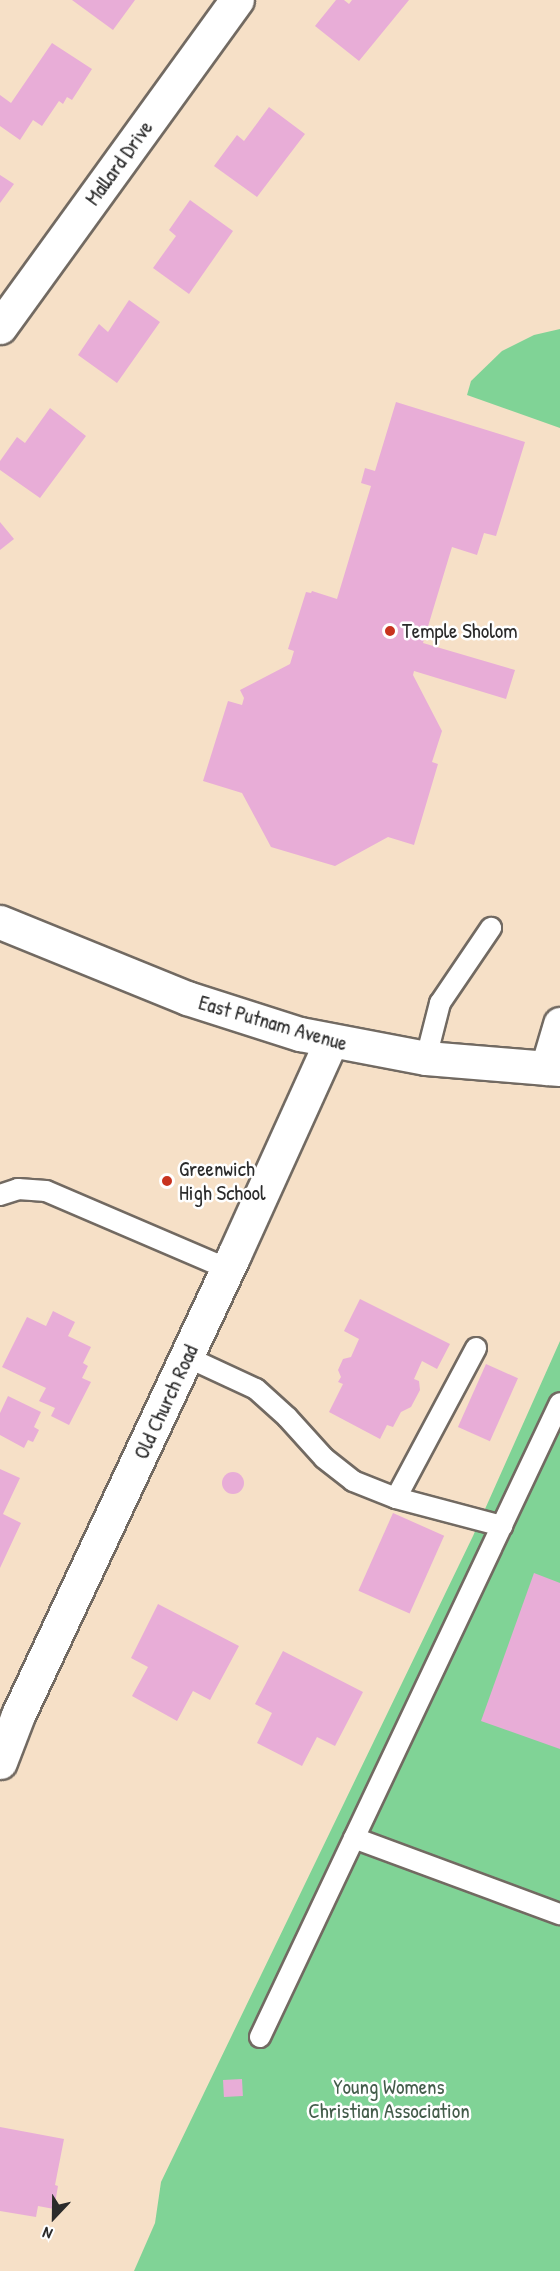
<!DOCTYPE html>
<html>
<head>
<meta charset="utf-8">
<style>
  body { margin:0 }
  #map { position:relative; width:560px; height:2271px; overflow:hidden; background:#f6e0c7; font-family:"Patrick Hand",sans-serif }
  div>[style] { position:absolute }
  .green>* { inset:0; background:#80d396 }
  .building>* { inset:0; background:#e8add7; transform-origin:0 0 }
  .round { border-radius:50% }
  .roads { filter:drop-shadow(2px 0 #726a62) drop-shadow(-2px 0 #726a62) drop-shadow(0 2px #726a62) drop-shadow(0 -2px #726a62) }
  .service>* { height:20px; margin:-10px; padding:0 10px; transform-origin:10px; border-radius:10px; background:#fff }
  .minor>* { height:33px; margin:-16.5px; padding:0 16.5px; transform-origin:16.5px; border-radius:16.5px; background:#fff }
  .primary>* { height:33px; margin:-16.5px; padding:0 16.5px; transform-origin:16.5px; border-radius:16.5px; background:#fff }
  .dots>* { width:16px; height:16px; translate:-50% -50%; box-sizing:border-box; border:3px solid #fff; border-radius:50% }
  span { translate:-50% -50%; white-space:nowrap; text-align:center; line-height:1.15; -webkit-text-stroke:5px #fff; paint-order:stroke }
  .street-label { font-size:21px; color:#2b2b2b }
  .poi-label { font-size:21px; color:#2b2b2b }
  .left { translate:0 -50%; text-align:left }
  .park-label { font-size:21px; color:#445d4b }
  .north { position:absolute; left:24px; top:2187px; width:60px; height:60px; -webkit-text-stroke:4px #fff; paint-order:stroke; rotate:202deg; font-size:16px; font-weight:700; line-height:24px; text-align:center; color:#2b2b2b }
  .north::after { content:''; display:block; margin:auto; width:21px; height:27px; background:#2b2b2b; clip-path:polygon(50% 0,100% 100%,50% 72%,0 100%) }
</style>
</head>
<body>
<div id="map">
  <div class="green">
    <i style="clip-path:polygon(560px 329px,560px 428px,467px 395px,471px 381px,502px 351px,534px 335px)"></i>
    <i style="clip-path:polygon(560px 1341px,560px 2271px,134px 2271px,155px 2223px,161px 2182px,473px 1536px)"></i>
  </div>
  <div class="building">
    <i style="clip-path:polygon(72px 0,135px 0,113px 30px)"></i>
    <i style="clip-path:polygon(336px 0,344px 0,349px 4px,352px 0,409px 0,359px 61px,315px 26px)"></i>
    <i style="clip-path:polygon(52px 43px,92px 69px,72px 100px,67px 97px,63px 104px,59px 101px,42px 126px,33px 120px,20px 140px,0 126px,0 95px,11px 103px)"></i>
    <i style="clip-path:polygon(269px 107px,305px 134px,257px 197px,214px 166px,237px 135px,244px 141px)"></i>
    <i style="clip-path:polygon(0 175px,14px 184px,0 203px)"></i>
    <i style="clip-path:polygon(190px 200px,233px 231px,189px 294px,153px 268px,176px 236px,169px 230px)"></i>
    <i style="clip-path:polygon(129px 300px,160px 322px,117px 383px,78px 355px,99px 324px,108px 332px)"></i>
    <i style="clip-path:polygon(396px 402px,525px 442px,496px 536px,484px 533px,477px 555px,452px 547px,423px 643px,515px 670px,506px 699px,414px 671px,413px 675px,442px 731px,432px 762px,438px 764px,414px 845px,388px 837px,335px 866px,271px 847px,242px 793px,203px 781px,228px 701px,242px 705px,244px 698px,240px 690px,290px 664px,294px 651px,288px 649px,306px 592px,311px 593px,312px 591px,337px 599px,371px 486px,361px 483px,365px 468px,375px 471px)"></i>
    <i style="clip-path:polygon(50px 408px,86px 436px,40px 498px,0 470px,0 461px,17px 437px,25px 443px)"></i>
    <i style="clip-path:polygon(0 522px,14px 539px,0 550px)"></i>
    <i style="clip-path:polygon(360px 1299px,450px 1344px,437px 1369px,422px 1361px,414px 1379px,419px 1381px,420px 1390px,411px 1407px,401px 1412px,393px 1427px,387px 1425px,380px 1439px,329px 1412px,343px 1384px,338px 1382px,341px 1377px,338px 1370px,343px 1359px,351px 1357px,359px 1339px,344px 1331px)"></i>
    <i style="clip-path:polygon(53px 1311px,75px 1322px,68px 1336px,91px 1347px,83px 1363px,88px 1366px,82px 1378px,91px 1382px,69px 1425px,51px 1416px,55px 1408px,39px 1401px,46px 1388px,2px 1367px,27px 1317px,46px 1326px)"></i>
    <i style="left:486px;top:1364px;width:35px;height:69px;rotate:24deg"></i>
    <i style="clip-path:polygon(8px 1396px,41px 1412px,34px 1427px,39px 1430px,33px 1442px,28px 1440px,24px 1448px,0 1435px,0 1413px)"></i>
    <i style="clip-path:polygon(0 1469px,20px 1478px,3px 1514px,21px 1523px,0 1568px)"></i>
    <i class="round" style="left:222px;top:1472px;width:22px;height:22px"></i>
    <i style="left:393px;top:1513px;width:56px;height:85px;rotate:24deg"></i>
    <i style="clip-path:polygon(534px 1573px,560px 1583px,560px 1749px,481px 1721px)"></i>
    <i style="clip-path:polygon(158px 1604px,239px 1646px,210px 1700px,193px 1691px,177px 1721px,132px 1696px,148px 1667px,131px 1658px)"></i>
    <i style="clip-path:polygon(283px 1651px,363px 1692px,335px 1746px,317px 1737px,302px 1766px,257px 1743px,272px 1713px,255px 1704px)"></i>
    <i style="left:242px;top:2079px;width:17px;height:19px;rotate:87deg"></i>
    <i style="clip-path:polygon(0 2127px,64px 2139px,55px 2185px,58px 2186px,54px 2209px,38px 2206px,36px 2217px,0 2211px)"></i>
  </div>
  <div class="roads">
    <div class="service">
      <i style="left:426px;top:1058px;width:57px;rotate:-75.7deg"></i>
      <i style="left:440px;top:1003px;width:91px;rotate:-55.8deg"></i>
      <i style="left:0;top:1195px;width:19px;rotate:-18deg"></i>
      <i style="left:18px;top:1189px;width:28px;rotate:4deg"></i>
      <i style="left:46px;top:1191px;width:198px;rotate:23.2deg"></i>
      <i style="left:187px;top:1357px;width:76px;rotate:24.9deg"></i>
      <i style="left:256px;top:1389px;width:42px;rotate:42.1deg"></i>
      <i style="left:287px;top:1417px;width:55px;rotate:47.9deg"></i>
      <i style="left:324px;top:1458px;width:37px;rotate:38deg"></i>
      <i style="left:353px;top:1481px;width:46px;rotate:21.6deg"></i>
      <i style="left:396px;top:1498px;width:110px;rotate:14.8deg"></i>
      <i style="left:396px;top:1498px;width:170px;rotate:-61.9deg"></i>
      <i style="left:354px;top:1838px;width:220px;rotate:20.3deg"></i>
      <i style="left:260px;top:2037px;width:701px;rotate:-64.68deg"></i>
    </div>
    <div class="minor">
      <i style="left:0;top:327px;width:404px;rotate:-54.1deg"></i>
      <i style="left:547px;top:1068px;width:46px;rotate:-73.5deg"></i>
      <i style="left:0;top:1762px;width:50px;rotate:-69deg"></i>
      <i style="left:18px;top:1715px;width:508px;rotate:-64.85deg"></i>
      <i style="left:234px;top:1255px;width:235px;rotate:-65.6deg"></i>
    </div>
    <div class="primary">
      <i style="left:0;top:922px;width:202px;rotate:22.1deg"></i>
      <i style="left:187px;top:998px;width:119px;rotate:17.7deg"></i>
      <i style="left:300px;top:1034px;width:128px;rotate:10.8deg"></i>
      <i style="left:426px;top:1058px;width:134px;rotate:4.7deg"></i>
    </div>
  </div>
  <div class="dots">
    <i style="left:390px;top:631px;background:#c8321e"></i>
    <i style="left:167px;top:1181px;background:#c8321e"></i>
  </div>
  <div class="street-label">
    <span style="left:119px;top:163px;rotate:-54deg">Mallard Drive</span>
    <span style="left:273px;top:1023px;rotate:16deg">East Putnam Avenue</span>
    <span style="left:166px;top:1402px;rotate:-65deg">Old Church Road</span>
  </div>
  <div class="poi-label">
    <span class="left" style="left:402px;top:631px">Temple Sholom</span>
    <span class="left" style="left:179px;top:1181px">Greenwich<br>High School</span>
  </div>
  <div class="park-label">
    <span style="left:389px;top:2099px">Young Womens<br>Christian Association</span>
  </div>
  <div class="north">N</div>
</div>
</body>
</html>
